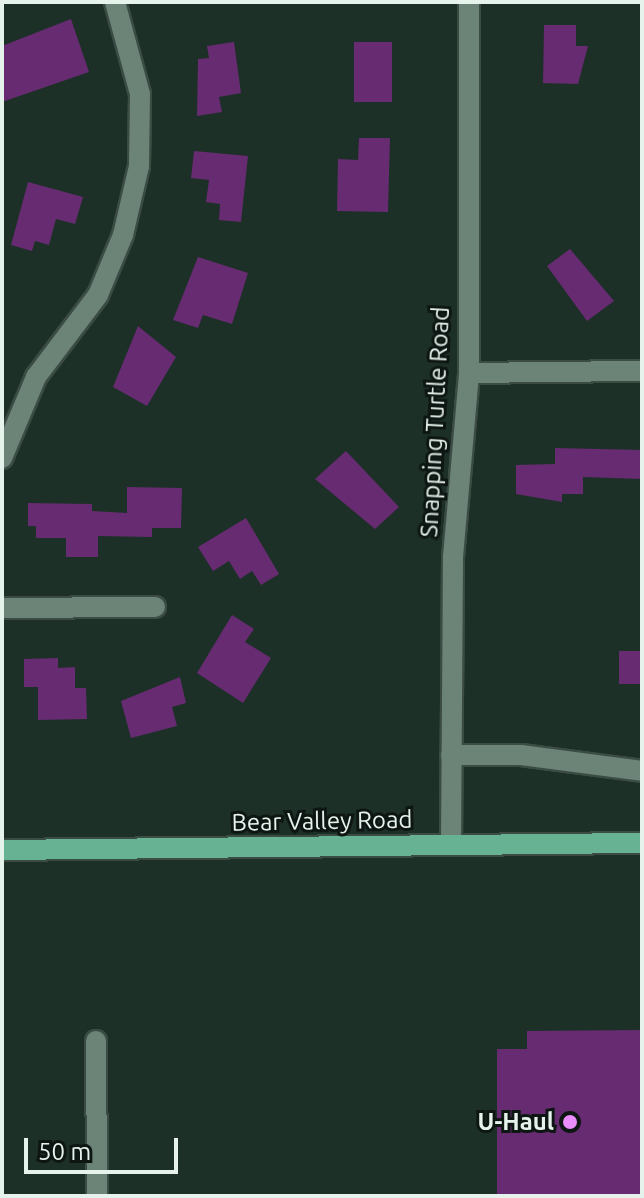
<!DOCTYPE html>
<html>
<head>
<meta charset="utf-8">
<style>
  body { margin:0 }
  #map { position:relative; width:644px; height:1198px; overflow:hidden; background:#1d3027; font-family:Ubuntu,sans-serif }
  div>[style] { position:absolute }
  .building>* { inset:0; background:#662b71; transform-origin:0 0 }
  .roads { filter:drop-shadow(2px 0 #3b4c45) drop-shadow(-2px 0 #3b4c45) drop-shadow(0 2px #3b4c45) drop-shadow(0 -2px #3b4c45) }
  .minor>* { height:20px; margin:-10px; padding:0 10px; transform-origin:10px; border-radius:10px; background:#6c8377 }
  .primary>* { height:20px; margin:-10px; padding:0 10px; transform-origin:10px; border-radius:10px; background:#67b292 }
  .dots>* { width:22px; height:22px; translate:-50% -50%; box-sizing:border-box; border:4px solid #0d1612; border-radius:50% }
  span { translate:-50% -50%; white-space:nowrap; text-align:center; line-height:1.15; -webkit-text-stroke:6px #0d1612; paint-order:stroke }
  .street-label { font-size:24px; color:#e6f2ec }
  .poi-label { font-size:24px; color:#e6f2ec; font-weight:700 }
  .right { translate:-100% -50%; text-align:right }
  .frame { position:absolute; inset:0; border:4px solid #e6f2ec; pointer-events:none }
  .scale { position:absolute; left:24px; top:1138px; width:154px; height:36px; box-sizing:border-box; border:4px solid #e6f2ec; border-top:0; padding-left:10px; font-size:24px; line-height:28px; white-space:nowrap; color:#e6f2ec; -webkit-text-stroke:6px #0d1612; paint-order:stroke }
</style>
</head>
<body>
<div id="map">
  <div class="building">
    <i style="clip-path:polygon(71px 19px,89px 72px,2px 102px,2px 46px)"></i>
    <i style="clip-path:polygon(544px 25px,576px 25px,576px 46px,588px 46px,578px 84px,543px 83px)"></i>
    <i style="clip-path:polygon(234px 42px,241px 93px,219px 97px,222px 112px,197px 116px,198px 59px,209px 58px,207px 46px)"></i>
    <i style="left:354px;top:42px;width:38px;height:60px"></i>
    <i style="clip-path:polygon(359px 138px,390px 138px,388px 212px,337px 211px,338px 159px,358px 160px)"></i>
    <i style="clip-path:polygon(194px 151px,248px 156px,241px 222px,219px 220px,220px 204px,206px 202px,209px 180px,191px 178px)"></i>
    <i style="clip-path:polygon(28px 182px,83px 197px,75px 224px,56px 219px,49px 245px,35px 241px,32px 251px,11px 245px)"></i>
    <i style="clip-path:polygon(570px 249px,614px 301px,587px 321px,547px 266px)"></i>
    <i style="clip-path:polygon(198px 257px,248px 273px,232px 324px,203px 315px,198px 328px,173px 320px)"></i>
    <i style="clip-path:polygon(138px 326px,176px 357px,147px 406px,113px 387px)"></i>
    <i style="clip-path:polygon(555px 448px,642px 450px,642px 479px,583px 477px,583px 494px,562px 494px,562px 502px,516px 494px,516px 465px,555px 464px)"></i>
    <i style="clip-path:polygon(346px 451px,399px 507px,375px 529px,315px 479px)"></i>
    <i style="clip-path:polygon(127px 487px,182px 488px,181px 528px,152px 528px,152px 537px,98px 536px,98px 557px,66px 557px,66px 538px,36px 538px,36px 526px,28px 526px,28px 503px,92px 504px,92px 511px,127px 513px)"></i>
    <i style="clip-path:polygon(246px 518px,279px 574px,261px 585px,252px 571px,240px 579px,229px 561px,213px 571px,198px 547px)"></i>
    <i style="clip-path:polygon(232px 615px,254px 629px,245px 642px,271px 658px,243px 703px,197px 673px)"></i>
    <i style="left:619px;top:651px;width:23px;height:33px"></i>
    <i style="clip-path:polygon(58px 658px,58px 668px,75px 667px,75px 688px,86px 688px,87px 719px,38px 720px,38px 687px,24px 687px,24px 659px)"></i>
    <i style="clip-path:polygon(180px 677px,186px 703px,172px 707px,177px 726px,131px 738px,121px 701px)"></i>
    <i style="clip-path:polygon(642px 1030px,642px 1196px,497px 1196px,497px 1049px,527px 1049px,527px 1031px)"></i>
  </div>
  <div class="roads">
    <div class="minor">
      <i style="left:469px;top:373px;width:173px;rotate:-0.7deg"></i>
      <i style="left:2px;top:458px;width:88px;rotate:-67.2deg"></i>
      <i style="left:36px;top:377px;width:103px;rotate:-52.9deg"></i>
      <i style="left:98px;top:295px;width:65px;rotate:-67.4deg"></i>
      <i style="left:123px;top:235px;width:71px;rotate:-76.9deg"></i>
      <i style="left:139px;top:166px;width:72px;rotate:-89.2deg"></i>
      <i style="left:140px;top:94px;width:95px;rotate:-105.2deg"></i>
      <i style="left:2px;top:608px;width:153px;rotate:-0.4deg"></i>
      <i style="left:451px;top:755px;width:70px"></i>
      <i style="left:521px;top:755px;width:122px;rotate:7.5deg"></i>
      <i style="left:451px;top:845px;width:288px;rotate:-89.6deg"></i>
      <i style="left:453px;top:557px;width:185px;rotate:-85deg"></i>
      <i style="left:469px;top:373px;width:371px;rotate:-90deg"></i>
      <i style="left:96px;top:1041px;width:155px;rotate:89.6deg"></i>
    </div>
    <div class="primary">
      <i style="left:2px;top:850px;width:640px;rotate:-0.63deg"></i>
    </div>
  </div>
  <div class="dots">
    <i style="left:570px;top:1122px;background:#eb8dfc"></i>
  </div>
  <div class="street-label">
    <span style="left:435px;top:422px;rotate:-87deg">Snapping Turtle Road</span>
    <span style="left:322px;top:821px;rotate:-1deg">Bear Valley Road</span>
  </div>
  <div class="poi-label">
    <span class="right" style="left:554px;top:1122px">U-Haul</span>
  </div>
  <div class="frame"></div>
  <div class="scale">50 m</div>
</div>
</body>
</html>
